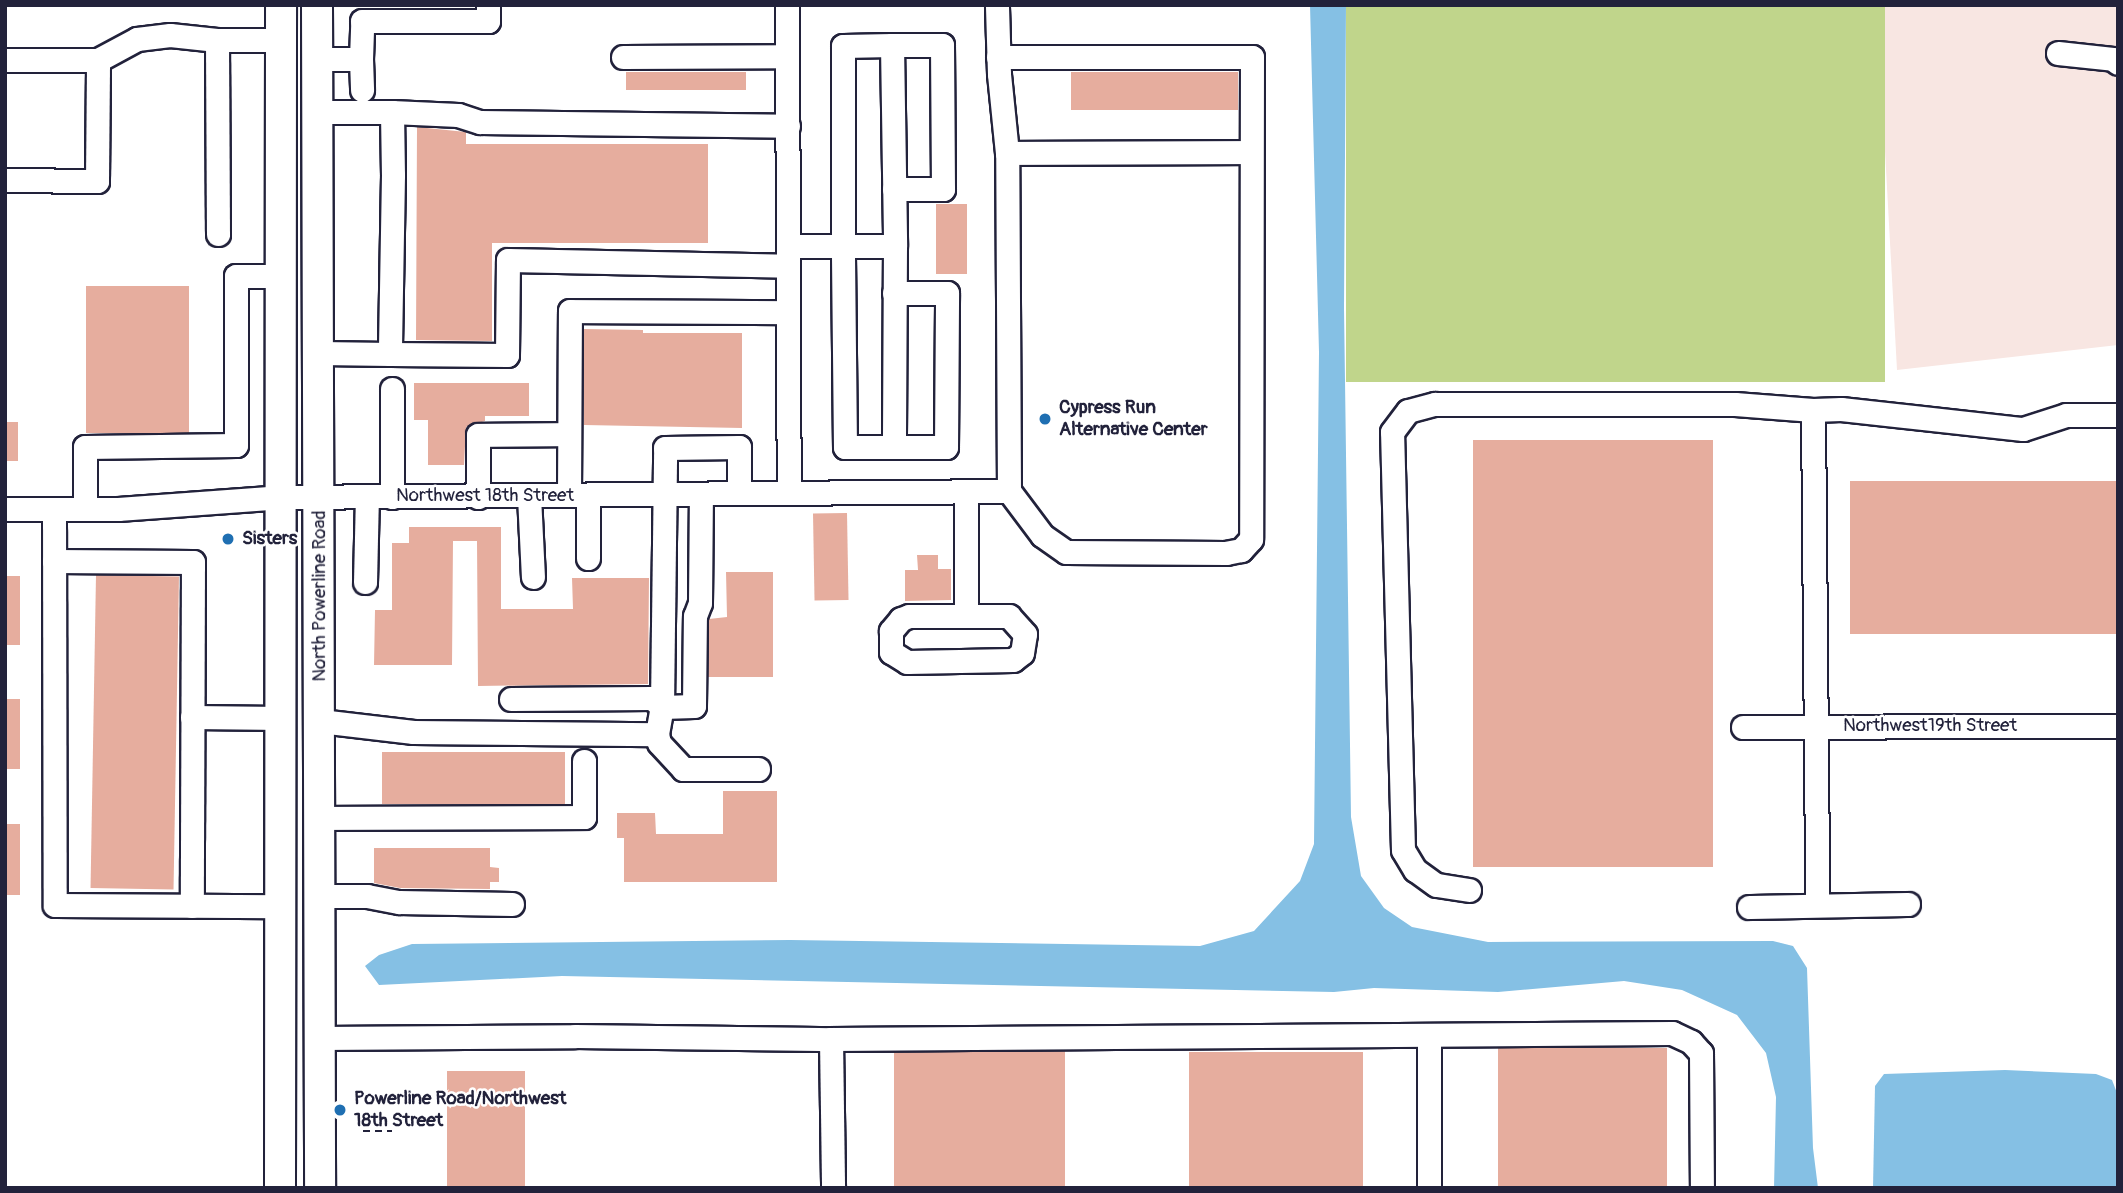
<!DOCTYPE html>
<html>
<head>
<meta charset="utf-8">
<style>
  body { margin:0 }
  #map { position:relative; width:2123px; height:1193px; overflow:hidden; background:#fff; font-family:Pangolin,sans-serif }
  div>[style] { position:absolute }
  .built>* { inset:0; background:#f8e6e2 }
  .green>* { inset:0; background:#c0d58b; transform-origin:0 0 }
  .water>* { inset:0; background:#85c0e4 }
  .building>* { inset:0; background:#e6ad9e; transform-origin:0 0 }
  .path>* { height:2.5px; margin-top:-1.25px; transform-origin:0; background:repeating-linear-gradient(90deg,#22223b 0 7px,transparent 0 12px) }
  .roads { filter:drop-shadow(2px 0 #22223b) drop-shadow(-2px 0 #22223b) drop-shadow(0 2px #22223b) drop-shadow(0 -2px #22223b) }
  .minor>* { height:23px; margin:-11.5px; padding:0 11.5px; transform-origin:11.5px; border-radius:11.5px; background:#fff }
  .major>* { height:30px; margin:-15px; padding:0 15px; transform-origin:15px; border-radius:15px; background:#fff }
  .dots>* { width:19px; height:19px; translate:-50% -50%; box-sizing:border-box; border:4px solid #fff; border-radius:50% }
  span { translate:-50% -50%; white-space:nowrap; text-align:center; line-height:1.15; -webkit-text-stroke:5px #fff; paint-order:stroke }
  .poi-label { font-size:19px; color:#22223b; font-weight:700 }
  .left { translate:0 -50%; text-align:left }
  .street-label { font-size:19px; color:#22223b }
  .frame { position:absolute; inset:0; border:7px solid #22223b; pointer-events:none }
</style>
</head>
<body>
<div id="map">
  <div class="built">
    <i style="clip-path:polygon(1877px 5px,2118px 5px,2118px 345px,1897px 370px)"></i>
  </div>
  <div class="green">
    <i style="left:1346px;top:5px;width:539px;height:377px"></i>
  </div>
  <div class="water">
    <i style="clip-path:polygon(1310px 5px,1346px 5px,1344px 308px,1351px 817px,1361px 876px,1384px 908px,1412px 927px,1488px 942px,1773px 941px,1793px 946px,1807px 968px,1813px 1148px,1818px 1188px,1774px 1188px,1776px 1097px,1766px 1053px,1737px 1015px,1682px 990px,1624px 981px,1498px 992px,1374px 988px,1334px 992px,562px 976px,379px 985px,365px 966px,379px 955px,412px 944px,790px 940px,1200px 946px,1254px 931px,1300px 881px,1314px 844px,1319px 352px)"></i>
    <i style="clip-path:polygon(2005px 1070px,2096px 1074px,2112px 1080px,2117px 1093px,2118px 1188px,1873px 1188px,1875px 1086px,1884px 1074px)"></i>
  </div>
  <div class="building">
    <i style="left:746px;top:72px;width:18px;height:120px;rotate:90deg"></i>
    <i style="left:1238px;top:72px;width:38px;height:167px;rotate:90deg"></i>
    <i style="clip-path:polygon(417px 127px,466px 132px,466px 144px,708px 144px,708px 243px,492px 243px,492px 341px,416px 340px)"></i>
    <i style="left:936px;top:204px;width:31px;height:70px"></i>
    <i style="left:86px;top:286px;width:103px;height:147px"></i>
    <i style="clip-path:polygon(584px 329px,643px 330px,643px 333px,742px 333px,742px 428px,584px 425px)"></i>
    <i style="clip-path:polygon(414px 383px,529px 383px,529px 416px,485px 416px,485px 421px,466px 427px,464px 465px,428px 465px,428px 420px,414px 420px)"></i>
    <i style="left:5px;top:422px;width:13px;height:39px"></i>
    <i style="left:1713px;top:440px;width:427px;height:240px;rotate:90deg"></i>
    <i style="left:2118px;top:481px;width:153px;height:268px;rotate:90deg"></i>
    <i style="left:847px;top:513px;width:87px;height:34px;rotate:89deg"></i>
    <i style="clip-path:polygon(409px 527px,501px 527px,501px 609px,573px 609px,572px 578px,649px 578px,648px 684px,478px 686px,477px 541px,453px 541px,452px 665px,374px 665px,375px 610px,392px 610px,392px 543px,409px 543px)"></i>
    <i style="clip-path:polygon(917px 555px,938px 555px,938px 569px,951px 569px,951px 600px,905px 601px,905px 570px,918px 570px)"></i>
    <i style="clip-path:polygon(726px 572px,773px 572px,773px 677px,708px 677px,709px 619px,727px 617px)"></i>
    <i style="left:96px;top:575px;width:83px;height:313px;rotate:1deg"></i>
    <i style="left:5px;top:576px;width:15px;height:69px"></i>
    <i style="left:20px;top:699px;width:70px;height:15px;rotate:90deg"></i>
    <i style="left:382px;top:752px;width:183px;height:52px"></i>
    <i style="clip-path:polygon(723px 791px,777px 791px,777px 882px,624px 882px,624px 838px,617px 838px,617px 813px,655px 813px,656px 834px,723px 834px)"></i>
    <i style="left:5px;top:824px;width:15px;height:71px"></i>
    <i style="clip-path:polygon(374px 848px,490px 848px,490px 867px,499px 868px,499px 882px,490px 882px,490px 889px,400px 888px,374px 883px)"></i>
    <i style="left:1667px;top:1048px;width:140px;height:169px;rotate:90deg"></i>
    <i style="left:1065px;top:1051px;width:137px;height:171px;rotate:90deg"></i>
    <i style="left:1363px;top:1052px;width:136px;height:174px;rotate:90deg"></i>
    <i style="left:447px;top:1071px;width:78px;height:117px"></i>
  </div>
  <div class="path">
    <i style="left:363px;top:1131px;width:29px"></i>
  </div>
  <div class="roads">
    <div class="minor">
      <i style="left:787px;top:5px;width:488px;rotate:89.8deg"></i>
      <i style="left:892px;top:45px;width:50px"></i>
      <i style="left:942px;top:45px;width:144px;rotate:89.6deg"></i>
      <i style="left:943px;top:189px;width:49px;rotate:180deg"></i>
      <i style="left:2058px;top:53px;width:55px;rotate:6.2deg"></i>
      <i style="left:2113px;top:59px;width:6px;rotate:39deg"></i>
      <i style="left:623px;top:57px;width:164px;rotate:-0.3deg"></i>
      <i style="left:998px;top:57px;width:254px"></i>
      <i style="left:1252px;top:57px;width:482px;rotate:90.1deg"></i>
      <i style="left:1251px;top:539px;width:15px;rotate:132deg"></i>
      <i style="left:1241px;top:550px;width:15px;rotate:169deg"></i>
      <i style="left:1226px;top:553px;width:160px;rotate:-179.6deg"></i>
      <i style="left:1066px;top:552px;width:29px;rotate:-145deg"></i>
      <i style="left:1042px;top:535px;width:55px;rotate:-126.9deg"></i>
      <i style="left:318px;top:59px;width:43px"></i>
      <i style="left:361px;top:59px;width:31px;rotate:88deg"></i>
      <i style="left:361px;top:59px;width:38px;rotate:-88deg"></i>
      <i style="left:362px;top:21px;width:126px"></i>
      <i style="left:488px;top:21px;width:16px;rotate:-90deg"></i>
      <i style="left:5px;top:60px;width:93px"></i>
      <i style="left:98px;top:60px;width:44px;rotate:-28.3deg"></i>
      <i style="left:137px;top:39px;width:33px;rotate:-7deg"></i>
      <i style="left:170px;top:35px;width:47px;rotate:6.1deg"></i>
      <i style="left:318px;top:112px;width:74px"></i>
      <i style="left:392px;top:112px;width:63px;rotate:89.1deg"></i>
      <i style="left:393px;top:175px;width:179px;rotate:91deg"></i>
      <i style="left:390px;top:354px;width:70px;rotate:-179.2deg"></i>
      <i style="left:392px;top:112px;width:66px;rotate:2.6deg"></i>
      <i style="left:458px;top:115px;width:23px;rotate:18deg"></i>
      <i style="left:480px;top:122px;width:308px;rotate:0.7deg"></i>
      <i style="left:1007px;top:153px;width:244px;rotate:-0.2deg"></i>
      <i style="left:5px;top:180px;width:92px;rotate:0.6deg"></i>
      <i style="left:97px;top:181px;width:121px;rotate:-89.5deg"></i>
      <i style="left:218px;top:234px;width:194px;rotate:-90.3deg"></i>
      <i style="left:217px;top:40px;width:65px"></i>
      <i style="left:788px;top:246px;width:107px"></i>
      <i style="left:895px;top:246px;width:201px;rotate:90.3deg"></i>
      <i style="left:894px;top:447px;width:49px;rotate:180deg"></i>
      <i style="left:845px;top:447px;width:201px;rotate:-90.6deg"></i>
      <i style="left:843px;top:246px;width:200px;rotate:-90deg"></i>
      <i style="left:843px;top:46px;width:49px;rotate:-1.2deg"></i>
      <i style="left:892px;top:45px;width:201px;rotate:89.1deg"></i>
      <i style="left:390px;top:354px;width:117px;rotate:0.5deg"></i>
      <i style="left:507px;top:355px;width:95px;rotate:-89.4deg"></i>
      <i style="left:508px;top:260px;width:280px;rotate:1.2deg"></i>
      <i style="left:392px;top:389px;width:108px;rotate:90deg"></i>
      <i style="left:1813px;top:410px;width:494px;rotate:89.5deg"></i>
      <i style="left:894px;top:447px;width:52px"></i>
      <i style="left:946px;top:447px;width:154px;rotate:-89.6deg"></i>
      <i style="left:947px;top:293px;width:53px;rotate:180deg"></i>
      <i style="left:966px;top:491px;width:125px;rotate:90deg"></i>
      <i style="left:966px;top:616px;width:57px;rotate:180deg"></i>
      <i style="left:909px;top:616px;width:9px;rotate:159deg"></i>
      <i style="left:901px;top:619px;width:16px;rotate:130deg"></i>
      <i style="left:891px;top:631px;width:21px;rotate:90deg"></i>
      <i style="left:891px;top:652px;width:19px;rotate:32deg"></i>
      <i style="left:907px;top:662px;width:106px;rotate:-1.1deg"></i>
      <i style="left:1013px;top:660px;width:11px;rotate:-38deg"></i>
      <i style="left:1022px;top:653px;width:19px;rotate:-81deg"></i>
      <i style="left:1025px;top:634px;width:24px;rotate:-132deg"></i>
      <i style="left:1009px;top:616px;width:43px;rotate:180deg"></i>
      <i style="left:569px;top:495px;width:184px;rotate:-89.7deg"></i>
      <i style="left:570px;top:311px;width:218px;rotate:0.3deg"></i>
      <i style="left:588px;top:495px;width:63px;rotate:90deg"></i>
      <i style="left:529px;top:496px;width:81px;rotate:87.2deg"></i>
      <i style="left:478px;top:497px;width:62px;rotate:-90deg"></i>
      <i style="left:478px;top:435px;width:91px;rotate:-0.6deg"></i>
      <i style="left:5px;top:509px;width:113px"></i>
      <i style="left:118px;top:509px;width:165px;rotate:-4.2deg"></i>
      <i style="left:283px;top:497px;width:726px;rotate:-0.47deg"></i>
      <i style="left:1009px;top:491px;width:338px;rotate:-90.3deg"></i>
      <i style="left:1007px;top:153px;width:79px;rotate:-95.8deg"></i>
      <i style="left:999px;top:74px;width:69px;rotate:-91.7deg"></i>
      <i style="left:54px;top:509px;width:396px;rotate:89.9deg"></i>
      <i style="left:55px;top:905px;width:226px;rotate:0.3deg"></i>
      <i style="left:85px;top:509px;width:62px;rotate:-90deg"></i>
      <i style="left:85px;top:447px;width:151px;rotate:-0.8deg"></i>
      <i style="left:236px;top:445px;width:169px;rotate:-90deg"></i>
      <i style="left:236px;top:276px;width:46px"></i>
      <i style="left:54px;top:561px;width:139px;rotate:0.4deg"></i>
      <i style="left:193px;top:562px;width:344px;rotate:90.2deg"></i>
      <i style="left:365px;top:582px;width:85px;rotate:-88.7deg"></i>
      <i style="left:511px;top:699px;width:141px;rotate:-0.4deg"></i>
      <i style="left:652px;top:698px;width:13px;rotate:42deg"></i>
      <i style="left:662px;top:707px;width:32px;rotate:-2deg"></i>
      <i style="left:694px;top:706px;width:90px;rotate:-89.4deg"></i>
      <i style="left:695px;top:616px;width:14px;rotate:-69deg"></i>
      <i style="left:700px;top:603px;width:109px;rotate:-89.5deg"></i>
      <i style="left:192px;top:717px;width:90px;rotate:0.6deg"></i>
      <i style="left:320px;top:721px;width:94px;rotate:6.7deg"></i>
      <i style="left:413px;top:732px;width:244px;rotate:0.5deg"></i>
      <i style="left:657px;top:734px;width:9px;rotate:77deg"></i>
      <i style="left:659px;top:743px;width:35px;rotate:47deg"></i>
      <i style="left:683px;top:769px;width:75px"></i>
      <i style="left:1743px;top:727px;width:375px;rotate:-0.2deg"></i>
      <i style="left:657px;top:734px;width:27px;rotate:-80deg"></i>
      <i style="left:662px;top:707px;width:259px;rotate:-89.3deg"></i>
      <i style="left:665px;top:448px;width:74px;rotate:-0.8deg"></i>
      <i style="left:739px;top:447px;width:46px;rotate:90deg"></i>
      <i style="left:320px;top:818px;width:264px;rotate:-0.2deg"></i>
      <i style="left:584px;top:817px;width:56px;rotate:-90deg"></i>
      <i style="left:1469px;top:890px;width:33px;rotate:-171deg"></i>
      <i style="left:1436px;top:885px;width:26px;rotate:-144deg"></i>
      <i style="left:1415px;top:870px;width:23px;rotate:-121deg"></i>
      <i style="left:1403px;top:850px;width:418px;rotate:-91.5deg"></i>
      <i style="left:1392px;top:432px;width:26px;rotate:-53deg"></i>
      <i style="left:1408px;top:411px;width:28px;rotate:-15deg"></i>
      <i style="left:1435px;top:404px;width:300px"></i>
      <i style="left:1735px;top:404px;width:78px;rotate:4.4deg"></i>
      <i style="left:1813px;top:410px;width:28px;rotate:-2deg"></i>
      <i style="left:1841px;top:409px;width:183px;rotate:6.3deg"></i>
      <i style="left:2023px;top:429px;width:45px;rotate:-18deg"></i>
      <i style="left:2066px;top:415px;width:52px"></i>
      <i style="left:320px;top:896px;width:47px"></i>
      <i style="left:367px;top:896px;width:33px;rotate:11deg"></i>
      <i style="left:399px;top:902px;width:113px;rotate:1deg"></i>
      <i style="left:1749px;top:907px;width:159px;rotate:-1.1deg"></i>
      <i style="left:320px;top:1038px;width:255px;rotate:-0.4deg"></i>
      <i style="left:575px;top:1036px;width:256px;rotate:0.7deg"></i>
      <i style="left:831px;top:1039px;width:841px;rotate:-0.41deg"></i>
      <i style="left:1672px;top:1033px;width:21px;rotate:25deg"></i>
      <i style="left:1691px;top:1042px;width:15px;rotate:48deg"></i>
      <i style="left:1701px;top:1053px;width:135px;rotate:89.6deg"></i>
      <i style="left:831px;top:1039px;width:149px;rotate:89.2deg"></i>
      <i style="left:1429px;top:1188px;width:151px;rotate:-90deg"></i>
    </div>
    <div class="major">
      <i style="left:317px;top:5px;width:1183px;rotate:89.85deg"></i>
      <i style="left:280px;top:1188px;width:1183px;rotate:-89.95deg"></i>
    </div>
  </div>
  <div class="dots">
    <i style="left:1045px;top:419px;background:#1f6fb2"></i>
    <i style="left:228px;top:539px;background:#1f6fb2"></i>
    <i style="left:340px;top:1110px;background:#1f6fb2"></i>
  </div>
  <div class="poi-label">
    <span class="left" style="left:1059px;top:419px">Cypress Run<br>Alternative Center</span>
    <span class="left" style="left:242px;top:539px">Sisters</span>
    <span class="left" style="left:354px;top:1110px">Powerline Road/Northwest<br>18th Street</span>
  </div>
  <div class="street-label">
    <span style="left:485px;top:496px">Northwest 18th Street</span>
    <span style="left:320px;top:596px;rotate:-90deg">North Powerline Road</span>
    <span style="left:1930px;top:726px">Northwest19th Street</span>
  </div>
  <div class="frame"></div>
</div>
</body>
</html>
